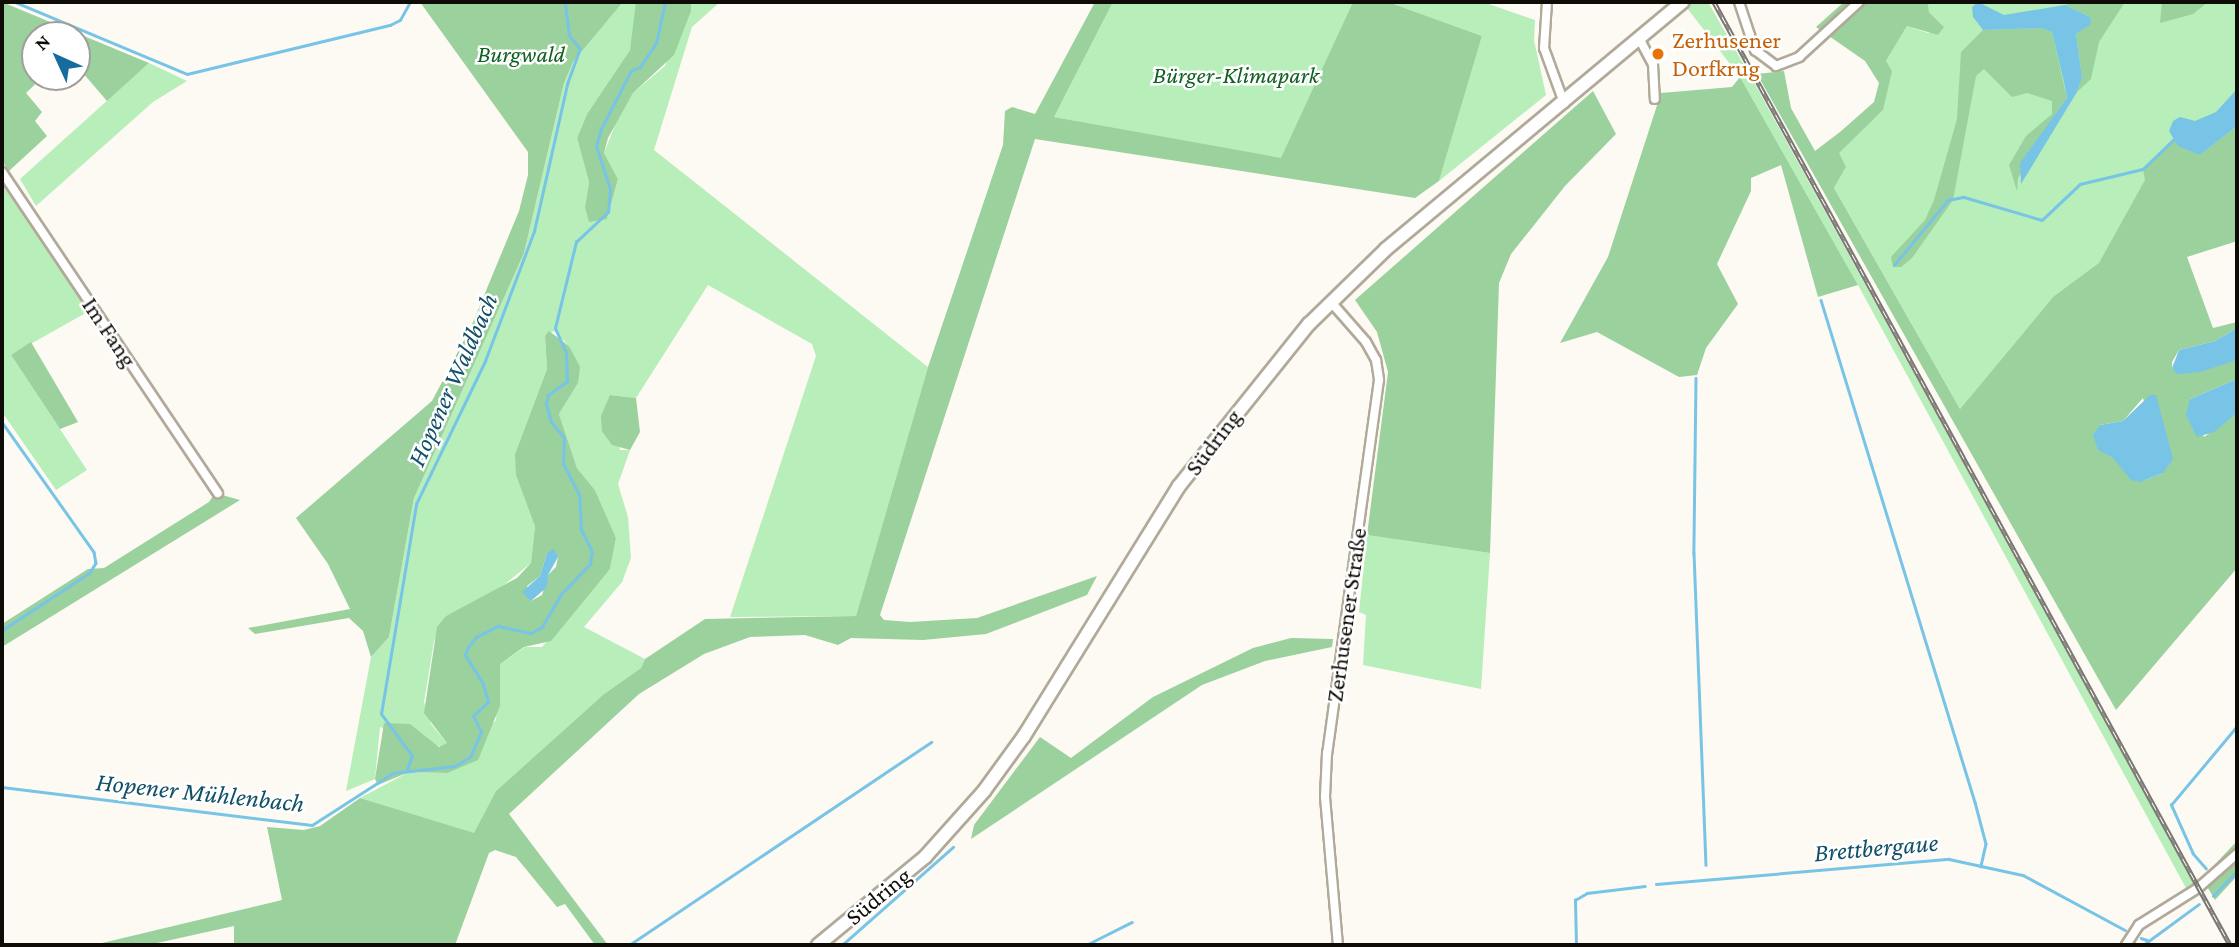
<!DOCTYPE html>
<html>
<head>
<meta charset="utf-8">
<style>
  body { margin:0 }
  #map { position:relative; width:2239px; height:947px; overflow:hidden; background:#fdfaf3; font-family:"Crimson Pro",serif }
  div>[style] { position:absolute }
  .green>* { inset:0; background:#b7eeba }
  .forest>* { inset:0; background:#9ad19d }
  .water>* { inset:0; background:#77c4e7 }
  .stream>* { height:2.5px; margin:-1.25px; padding:0 1.25px; transform-origin:1.25px; border-radius:1.25px; background:#77c4e7 }
  .roads { filter:drop-shadow(2px 0 #b1a999) drop-shadow(-2px 0 #b1a999) drop-shadow(0 2px #b1a999) drop-shadow(0 -2px #b1a999) }
  .street>* { height:8px; margin:-4px; padding:0 4px; transform-origin:4px; border-radius:4px; background:#fff }
  .secondary>* { height:12px; margin:-6px; padding:0 6px; transform-origin:6px; border-radius:6px; background:#fff }
  .rail>* { height:5px; margin-top:-2.5px; transform-origin:0; background:repeating-linear-gradient(90deg,#fff 0 8px,#7a7772 0 16px); box-sizing:border-box; border-block:2px solid #7a7772 }
  .dots>* { width:19px; height:19px; translate:-50% -50%; box-sizing:border-box; border:4px solid #fff; border-radius:50% }
  span { translate:-50% -50%; white-space:nowrap; text-align:center; line-height:1.15; -webkit-text-stroke:5px #fff; paint-order:stroke }
  .food-label { font-size:24px; color:#c56008 }
  .left { translate:0 -50%; text-align:left }
  .park-label { font-size:24px; color:#0e5f20; font-style:italic }
  .street-label { font-size:24px; color:#0f0c07 }
  .water-label { font-size:26px; color:#115068; font-style:italic }
  .frame { position:absolute; inset:0; border:4px solid #0f0c07; pointer-events:none }
  .north { position:absolute; left:21px; top:21px; width:70px; height:70px; box-sizing:border-box; background:#fff; border:2px solid #9f9e9c; border-radius:50%; rotate:315deg; font-size:19px; font-weight:700; line-height:28px; text-align:center; color:#0f0c07 }
  .north::after { content:''; display:block; margin:auto; width:24px; height:32px; background:#166d9d; clip-path:polygon(50% 0,100% 100%,50% 72%,0 100%) }
</style>
</head>
<body>
<div id="map">
  <div class="green">
    <i style="clip-path:polygon(623px 2px,636px 2px,637px 9px,630px 50px,587px 114px,577px 138px,589px 182px,585px 207px,607px 219px,618px 179px,604px 153px,618px 118px,633px 93px,665px 66px,691px 2px,720px 2px,692px 27px,654px 150px,928px 367px,856px 616px,730px 617px,816px 356px,812px 344px,708px 285px,636px 398px,610px 395px,620px 450px,630px 450px,618px 484px,628px 517px,631px 558px,622px 582px,584px 627px,645px 659px,641px 668px,604px 694px,496px 791px,474px 834px,360px 798px,409px 772px,447px 773px,496px 720px,500px 664px,525px 647px,542px 647px,610px 569px,616px 538px,595px 490px,577px 468px,559px 414px,578px 383px,569px 346px,554px 331px,545px 336px,547px 369px,515px 454px,535px 526px,531px 563px,489px 597px,446px 616px,434px 641px,424px 702px,431px 724px,447px 743px,445px 748px,380px 727px,375px 779px,346px 791px,371px 657px,389px 637px,414px 498px,524px 253px,564px 83px,573px 62px)"></i>
    <i style="clip-path:polygon(1113px 2px,1353px 2px,1282px 159px,1054px 117px)"></i>
    <i style="clip-path:polygon(1388px 2px,1483px 2px,1535px 20px,1534px 40px,1546px 95px,1439px 181px,1482px 36px)"></i>
    <i style="clip-path:polygon(1692px 2px,1708px 2px,1751px 77px,2158px 817px,2195px 886px,2187px 890px,1858px 285px,1740px 77px,1687px 8px)"></i>
    <i style="clip-path:polygon(1928px 2px,2237px 2px,2237px 241px,2053px 297px,1960px 409px,1834px 188px,1846px 167px,1838px 153px,1883px 110px,1886px 61px,1907px 26px,1928px 33px,1943px 26px,1929px 12px)"></i>
    <i style="clip-path:polygon(149px 63px,187px 81px,153px 102px,36px 206px,20px 179px)"></i>
    <i style="clip-path:polygon(2px 182px,91px 310px,11px 355px,87px 470px,56px 490px,2px 412px)"></i>
    <i style="clip-path:polygon(1367px 535px,1490px 553px,1481px 689px,1363px 665px,1366px 615px,1359px 612px)"></i>
  </div>
  <div class="forest">
    <i style="clip-path:polygon(2px 2px,149px 63px,107px 101px,77px 66px,77px 35px,35px 35px,35px 77px,43px 77px,26px 93px,42px 112px,35px 121px,47px 136px,9px 171px,2px 161px)"></i>
    <i style="clip-path:polygon(420px 2px,623px 2px,573px 62px,564px 83px,524px 253px,414px 498px,389px 637px,371px 657px,363px 631px,349px 618px,255px 634px,248px 628px,350px 609px,328px 564px,296px 518px,432px 401px,471px 327px,519px 211px,528px 175px,528px 152px)"></i>
    <i style="clip-path:polygon(636px 2px,691px 2px,691px 11px,674px 55px,633px 93px,608px 138px,604px 153px,618px 179px,607px 219px,589px 222px,585px 207px,589px 182px,577px 138px,587px 114px,630px 50px)"></i>
    <i style="clip-path:polygon(1095px 2px,1113px 2px,1054px 117px,1281px 158px,1353px 2px,1388px 2px,1482px 36px,1439px 181px,1415px 198px,1035px 139px,880px 615px,884px 620px,910px 622px,977px 618px,1097px 576px,1087px 595px,986px 634px,923px 640px,851px 638px,838px 645px,805px 635px,750px 637px,704px 654px,639px 694px,509px 814px,608px 945px,595px 945px,565px 904px,557px 907px,516px 857px,495px 850px,489px 853px,455px 945px,234px 945px,234px 926px,148px 945px,34px 945px,98px 944px,282px 900px,267px 827px,304px 830px,320px 826px,360px 798px,474px 833px,496px 791px,604px 694px,641px 668px,645px 659px,705px 619px,856px 616px,928px 367px,1003px 145px,1005px 111px,1012px 107px,1035px 114px)"></i>
    <i style="clip-path:polygon(evenodd,1844px 2px,1928px 2px,1929px 12px,1944px 27px,1938px 35px,1907px 26px,1886px 61px,1892px 71px,1883px 110px,1839px 153px,1846px 167px,1834px 188px,1960px 409px,2053px 297px,2099px 263px,2145px 180px,2143px 169px,2173px 140px,2200px 155px,2237px 126px,2237px 241px,2187px 257px,2213px 328px,2237px 322px,2237px 328px,2215px 341px,2179px 350px,2172px 362px,2172px 368px,2185px 372px,2237px 360px,2237px 379px,2190px 399px,2204px 437px,2237px 413px,2237px 568px,2116px 710px,1757px 74px,1784px 71px,1791px 108px,1815px 151px,1840px 132px,1874px 102px,1879px 83px,1865px 61px,1816px 27px,1844px 2px,2143px 398px,2163px 473px,2145px 480px,2106px 451px,2100px 425px,2123px 421px,2143px 398px)"></i>
    <i style="clip-path:polygon(2073px 2px,2125px 2px,2099px 42px,2091px 79px,2077px 92px,2082px 78px,2076px 34px,2090px 24px,2090px 17px,2065px 5px)"></i>
    <i style="clip-path:polygon(2162px 2px,2208px 2px,2193px 14px,2160px 23px)"></i>
    <i style="clip-path:polygon(2041px 28px,2052px 32px,2067px 98px,2018px 178px,2017px 191px,2009px 165px,2026px 136px,2052px 114px,2052px 101px,2027px 93px,2012px 97px,1984px 69px,1976px 76px,1953px 200px,1912px 258px,1901px 267px,1893px 267px,1891px 257px,1925px 220px,1934px 200px,1957px 119px,1961px 52px,1983px 30px)"></i>
    <i style="clip-path:polygon(1740px 77px,1858px 285px,1818px 297px,1781px 165px,1751px 178px,1751px 191px,1717px 264px,1738px 304px,1706px 348px,1697px 375px,1679px 377px,1597px 332px,1560px 343px,1608px 257px,1661px 93px,1732px 87px)"></i>
    <i style="clip-path:polygon(1593px 91px,1616px 134px,1565px 186px,1511px 254px,1499px 283px,1490px 553px,1367px 535px,1388px 372px,1377px 332px,1355px 300px)"></i>
    <i style="clip-path:polygon(evenodd,549px 331px,569px 346px,580px 367px,578px 383px,559px 414px,577px 468px,595px 490px,616px 538px,610px 569px,551px 641px,524px 647px,500px 664px,500px 706px,478px 760px,447px 773px,409px 772px,378px 785px,375px 779px,384px 723px,410px 724px,439px 747px,447px 743px,424px 713px,437px 627px,446px 616px,517px 578px,531px 563px,535px 526px,516px 475px,515px 454px,547px 369px,545px 336px,549px 331px,547px 553px,558px 557px,556px 567px,548px 575px,542px 595px,531px 601px,527px 586px,540px 576px,547px 553px)"></i>
    <i style="clip-path:polygon(31px 342px,78px 422px,60px 429px,11px 355px)"></i>
    <i style="clip-path:polygon(610px 395px,636px 398px,640px 432px,630px 450px,612px 445px,602px 431px,601px 416px)"></i>
    <i style="clip-path:polygon(215px 493px,240px 500px,2px 647px,2px 624px,88px 569px,104px 568px,209px 502px)"></i>
    <i style="clip-path:polygon(1291px 638px,1333px 639px,1332px 647px,1265px 661px,1202px 685px,971px 839px,974px 825px,1040px 737px,1071px 758px,1153px 697px,1253px 648px)"></i>
    <i style="clip-path:polygon(2237px 841px,2237px 876px,2215px 900px,2202px 878px)"></i>
  </div>
  <div class="water">
    <i style="clip-path:polygon(1978px 2px,2004px 15px,2065px 5px,2090px 17px,2091px 24px,2076px 34px,2082px 78px,2077px 92px,2021px 184px,2020px 163px,2067px 98px,2064px 82px,2052px 32px,2041px 28px,1983px 30px,1973px 17px,1972px 7px)"></i>
    <i style="clip-path:polygon(2237px 89px,2237px 126px,2200px 155px,2178px 146px,2169px 131px,2173px 121px,2180px 117px,2195px 121px,2216px 112px)"></i>
    <i style="clip-path:polygon(2237px 328px,2237px 360px,2200px 372px,2177px 374px,2172px 368px,2179px 350px,2215px 341px)"></i>
    <i style="clip-path:polygon(2237px 379px,2237px 413px,2214px 432px,2197px 437px,2186px 415px,2190px 399px)"></i>
    <i style="clip-path:polygon(2150px 395px,2156px 395px,2173px 459px,2163px 473px,2140px 482px,2131px 480px,2112px 457px,2098px 450px,2093px 435px,2100px 425px,2123px 421px)"></i>
    <i style="clip-path:polygon(554px 549px,558px 557px,548px 575px,547px 587px,531px 601px,522px 592px,540px 576px,547px 553px)"></i>
  </div>
  <div class="stream">
    <i style="left:15px;top:2px;width:186px;rotate:22.7deg"></i>
    <i style="left:187px;top:74px;width:209px;rotate:-13.6deg"></i>
    <i style="left:390px;top:25px;width:11px;rotate:-27deg"></i>
    <i style="left:400px;top:20px;width:21px;rotate:-61deg"></i>
    <i style="left:1894px;top:265px;width:85px;rotate:-50.3deg"></i>
    <i style="left:1948px;top:200px;width:16px;rotate:-11deg"></i>
    <i style="left:1964px;top:197px;width:81px;rotate:16.4deg"></i>
    <i style="left:2042px;top:220px;width:52px;rotate:-43.5deg"></i>
    <i style="left:2080px;top:184px;width:65px;rotate:-13.4deg"></i>
    <i style="left:2143px;top:169px;width:42px;rotate:-44deg"></i>
    <i style="left:1821px;top:300px;width:525px;rotate:72.95deg"></i>
    <i style="left:1975px;top:802px;width:43px;rotate:75.3deg"></i>
    <i style="left:1986px;top:844px;width:23px;rotate:103deg"></i>
    <i style="left:1696px;top:378px;width:175px;rotate:90.7deg"></i>
    <i style="left:1694px;top:553px;width:312px;rotate:87.8deg"></i>
    <i style="left:2px;top:422px;width:159px;rotate:54.7deg"></i>
    <i style="left:94px;top:552px;width:11px;rotate:80deg"></i>
    <i style="left:96px;top:563px;width:12px;rotate:121deg"></i>
    <i style="left:90px;top:573px;width:105px;rotate:146.6deg"></i>
    <i style="left:407px;top:769px;width:14px;rotate:-69deg"></i>
    <i style="left:412px;top:756px;width:52px;rotate:-126.4deg"></i>
    <i style="left:381px;top:714px;width:213px;rotate:-80.5deg"></i>
    <i style="left:416px;top:504px;width:159px;rotate:-64.2deg"></i>
    <i style="left:485px;top:361px;width:139px;rotate:-69.3deg"></i>
    <i style="left:534px;top:231px;width:151px;rotate:-77.3deg"></i>
    <i style="left:567px;top:84px;width:37px;rotate:-70deg"></i>
    <i style="left:580px;top:49px;width:17px;rotate:-130deg"></i>
    <i style="left:569px;top:36px;width:34px;rotate:-97deg"></i>
    <i style="left:2px;top:787px;width:312px;rotate:7deg"></i>
    <i style="left:312px;top:825px;width:96px;rotate:-32.7deg"></i>
    <i style="left:393px;top:773px;width:62px;rotate:-6.4deg"></i>
    <i style="left:455px;top:766px;width:17px;rotate:-31deg"></i>
    <i style="left:470px;top:757px;width:27px;rotate:-66deg"></i>
    <i style="left:481px;top:732px;width:18px;rotate:-117deg"></i>
    <i style="left:473px;top:716px;width:21px;rotate:-43deg"></i>
    <i style="left:488px;top:702px;width:19px;rotate:-106deg"></i>
    <i style="left:483px;top:684px;width:34px;rotate:-122deg"></i>
    <i style="left:465px;top:655px;width:9px;rotate:-69deg"></i>
    <i style="left:468px;top:647px;width:13px;rotate:-51deg"></i>
    <i style="left:476px;top:637px;width:25px;rotate:-27deg"></i>
    <i style="left:498px;top:626px;width:34px;rotate:12deg"></i>
    <i style="left:531px;top:633px;width:13px;rotate:-29deg"></i>
    <i style="left:542px;top:627px;width:38px;rotate:-60deg"></i>
    <i style="left:561px;top:594px;width:42px;rotate:-46deg"></i>
    <i style="left:590px;top:564px;width:12px;rotate:-81deg"></i>
    <i style="left:592px;top:552px;width:25px;rotate:-116deg"></i>
    <i style="left:581px;top:529px;width:34px;rotate:-93deg"></i>
    <i style="left:579px;top:495px;width:36px;rotate:-117deg"></i>
    <i style="left:563px;top:463px;width:25px;rotate:-88deg"></i>
    <i style="left:564px;top:438px;width:21px;rotate:-129deg"></i>
    <i style="left:551px;top:422px;width:19px;rotate:-106deg"></i>
    <i style="left:546px;top:404px;width:9px;rotate:-77deg"></i>
    <i style="left:548px;top:395px;width:24px;rotate:-36deg"></i>
    <i style="left:567px;top:381px;width:28px;rotate:-92deg"></i>
    <i style="left:566px;top:353px;width:27px;rotate:-114deg"></i>
    <i style="left:555px;top:328px;width:89px;rotate:-76.3deg"></i>
    <i style="left:576px;top:242px;width:44px;rotate:-43.2deg"></i>
    <i style="left:608px;top:212px;width:23px;rotate:-85deg"></i>
    <i style="left:610px;top:189px;width:45px;rotate:-108deg"></i>
    <i style="left:596px;top:146px;width:18px;rotate:-74deg"></i>
    <i style="left:601px;top:129px;width:65px;rotate:-62.7deg"></i>
    <i style="left:631px;top:71px;width:10px;rotate:-24deg"></i>
    <i style="left:640px;top:67px;width:29px;rotate:-56deg"></i>
    <i style="left:656px;top:43px;width:42px;rotate:-77.6deg"></i>
    <i style="left:2206px;top:869px;width:20px;rotate:-131deg"></i>
    <i style="left:2193px;top:854px;width:54px;rotate:-114.2deg"></i>
    <i style="left:2171px;top:805px;width:103px;rotate:-50.1deg"></i>
    <i style="left:1656px;top:884px;width:294px;rotate:-4.9deg"></i>
    <i style="left:1949px;top:859px;width:76px;rotate:12.2deg"></i>
    <i style="left:2023px;top:875px;width:116px;rotate:28.3deg"></i>
    <i style="left:2213px;top:896px;width:35px;rotate:-46deg"></i>
    <i style="left:2141px;top:938px;width:6px;rotate:18deg"></i>
    <i style="left:629px;top:945px;width:364px;rotate:-33.9deg"></i>
    <i style="left:842px;top:945px;width:148px;rotate:-41.4deg"></i>
    <i style="left:1086px;top:945px;width:51px;rotate:-26.6deg"></i>
    <i style="left:1576px;top:945px;width:45px;rotate:-91.3deg"></i>
    <i style="left:1575px;top:900px;width:14px;rotate:-30deg"></i>
    <i style="left:1587px;top:893px;width:58px;rotate:-6.9deg"></i>
    <i style="left:2143px;top:945px;width:69px;rotate:-36.2deg"></i>
  </div>
  <div class="roads">
    <div class="street">
      <i style="left:1547px;top:2px;width:46px;rotate:93.7deg"></i>
      <i style="left:1544px;top:48px;width:59px;rotate:70deg"></i>
      <i style="left:1739px;top:2px;width:51px;rotate:71.6deg"></i>
      <i style="left:1755px;top:50px;width:26px;rotate:37deg"></i>
      <i style="left:1776px;top:66px;width:25px;rotate:-21deg"></i>
      <i style="left:1799px;top:57px;width:81px;rotate:-42.5deg"></i>
      <i style="left:1640px;top:40px;width:27px;rotate:62deg"></i>
      <i style="left:1653px;top:64px;width:35px;rotate:87deg"></i>
      <i style="left:2px;top:172px;width:387px;rotate:56.1deg"></i>
      <i style="left:1331px;top:302px;width:53px;rotate:48.8deg"></i>
      <i style="left:1366px;top:342px;width:21px;rotate:61deg"></i>
      <i style="left:1376px;top:360px;width:20px;rotate:81deg"></i>
      <i style="left:1379px;top:380px;width:377px;rotate:97.9deg"></i>
      <i style="left:1327px;top:753px;width:44px;rotate:92.6deg"></i>
      <i style="left:1325px;top:797px;width:149px;rotate:85deg"></i>
      <i style="left:2126px;top:945px;width:24px;rotate:-57deg"></i>
      <i style="left:2139px;top:925px;width:70px;rotate:-32.1deg"></i>
      <i style="left:2198px;top:888px;width:52px;rotate:-41.1deg"></i>
    </div>
    <div class="secondary">
      <i style="left:818px;top:945px;width:139px;rotate:-39.4deg"></i>
      <i style="left:925px;top:857px;width:89px;rotate:-48.2deg"></i>
      <i style="left:984px;top:791px;width:68px;rotate:-54deg"></i>
      <i style="left:1024px;top:736px;width:294px;rotate:-58.2deg"></i>
      <i style="left:1179px;top:486px;width:208px;rotate:-51.3deg"></i>
      <i style="left:1309px;top:324px;width:107px;rotate:-44.2deg"></i>
      <i style="left:1386px;top:249px;width:386px;rotate:-39.8deg"></i>
    </div>
  </div>
  <div class="rail">
    <i style="left:1714px;top:2px;width:1075px;rotate:61.31deg"></i>
  </div>
  <div class="dots">
    <i style="left:1658px;top:54px;background:#e8710a"></i>
  </div>
  <div class="food-label">
    <span class="left" style="left:1672px;top:54px">Zerhusener<br>Dorfkrug</span>
  </div>
  <div class="park-label">
    <span style="left:521px;top:54px">Burgwald</span>
    <span style="left:1236px;top:75px">Bürger-Klimapark</span>
  </div>
  <div class="street-label">
    <span style="left:110px;top:332px;rotate:56deg">Im Fang</span>
    <span style="left:1213px;top:442px;rotate:-53deg">Südring</span>
    <span style="left:1346px;top:615px;rotate:-82deg">Zerhusener Straße</span>
    <span style="left:878px;top:896px;rotate:-39deg">Südring</span>
  </div>
  <div class="water-label">
    <span style="left:453px;top:380px;rotate:-66deg">Hopener Waldbach</span>
    <span style="left:200px;top:793px;rotate:6deg">Hopener Mühlenbach</span>
    <span style="left:1876px;top:848px;rotate:-5deg">Brettbergaue</span>
  </div>
  <div class="frame"></div>
  <div class="north">N</div>
</div>
</body>
</html>
